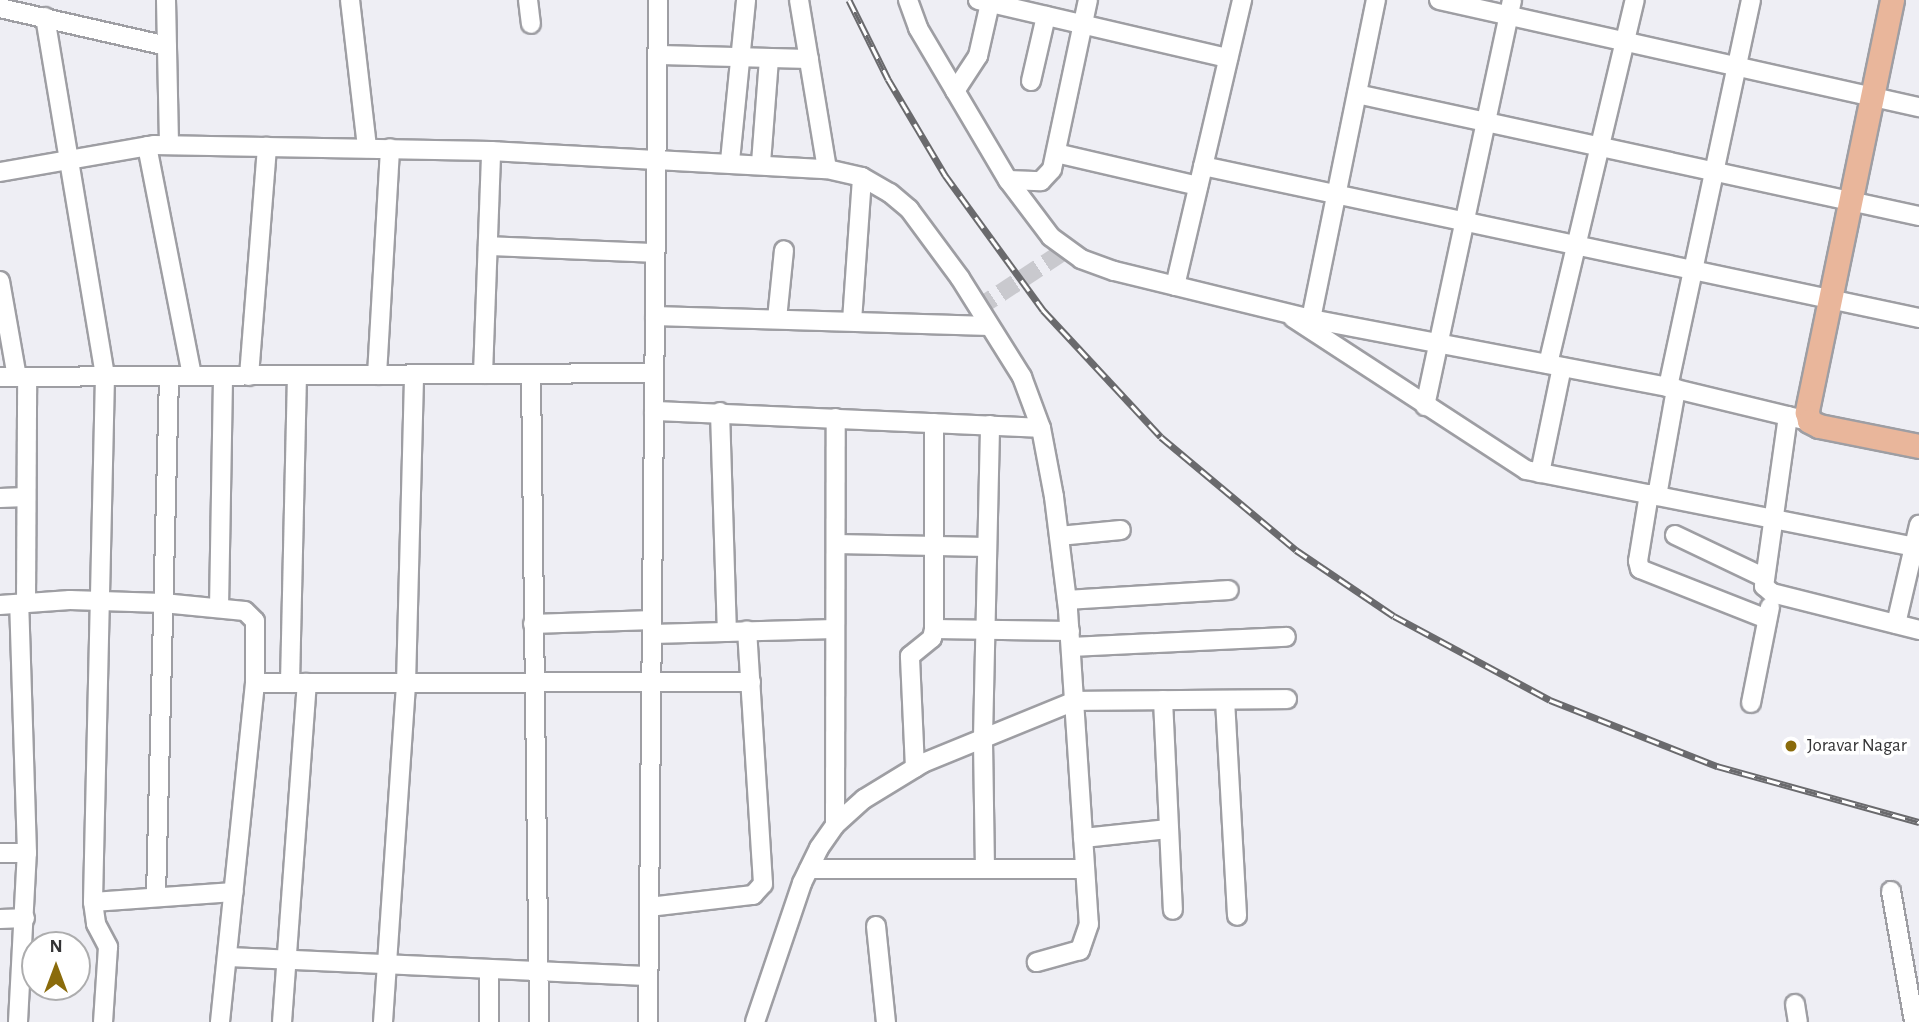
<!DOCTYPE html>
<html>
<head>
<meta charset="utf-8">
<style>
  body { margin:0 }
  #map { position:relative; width:1919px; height:1022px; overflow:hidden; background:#eeeef4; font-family:"Alegreya Sans",sans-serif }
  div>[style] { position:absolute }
  .minor-tunnel>* { height:18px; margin-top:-9px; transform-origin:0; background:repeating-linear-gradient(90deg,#c9c9ce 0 18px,transparent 0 27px) }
  .roads { filter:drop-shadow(2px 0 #9e9ea3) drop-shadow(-2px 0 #9e9ea3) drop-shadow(0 2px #9e9ea3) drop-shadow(0 -2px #9e9ea3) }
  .minor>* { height:18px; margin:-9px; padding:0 9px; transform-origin:9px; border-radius:9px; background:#fff }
  .major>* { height:23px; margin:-11.5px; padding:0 11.5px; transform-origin:11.5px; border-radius:11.5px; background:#e9b69b }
  .rail>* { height:7px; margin-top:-3.5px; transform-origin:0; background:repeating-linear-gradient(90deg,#fff 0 13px,#6a6a6d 0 26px); box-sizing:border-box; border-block:2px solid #6a6a6d }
  .dots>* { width:19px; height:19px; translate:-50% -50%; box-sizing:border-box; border:4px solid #fff; border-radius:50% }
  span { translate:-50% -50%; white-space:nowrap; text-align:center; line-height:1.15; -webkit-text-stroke:7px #fff; paint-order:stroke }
  .poi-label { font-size:19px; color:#333335 }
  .left { translate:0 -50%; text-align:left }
  .north { position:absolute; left:21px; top:931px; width:70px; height:70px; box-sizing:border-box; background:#fff; border:2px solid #adadae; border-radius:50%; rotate:0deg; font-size:19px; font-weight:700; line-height:28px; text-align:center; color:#333335 }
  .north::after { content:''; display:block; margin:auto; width:24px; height:32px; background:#8a6b0b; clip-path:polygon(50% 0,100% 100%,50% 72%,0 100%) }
</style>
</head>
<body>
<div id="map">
  <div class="minor-tunnel">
    <i style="left:978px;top:308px;width:107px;rotate:-33.5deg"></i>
  </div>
  <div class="roads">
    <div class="minor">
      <i style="left:166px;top:0;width:145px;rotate:88.8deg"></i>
      <i style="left:350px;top:0;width:149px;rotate:83.4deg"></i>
      <i style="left:528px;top:0;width:24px;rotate:83deg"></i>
      <i style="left:799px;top:0;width:171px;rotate:80.6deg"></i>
      <i style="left:908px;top:0;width:30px;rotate:70deg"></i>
      <i style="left:918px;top:28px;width:177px;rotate:59.4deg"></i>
      <i style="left:1008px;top:180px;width:71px;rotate:53deg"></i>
      <i style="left:1051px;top:237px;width:37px;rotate:36deg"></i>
      <i style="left:1081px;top:259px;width:35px;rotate:20deg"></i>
      <i style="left:1114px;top:271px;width:203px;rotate:13.7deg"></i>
      <i style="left:1311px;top:319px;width:363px;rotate:10.8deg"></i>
      <i style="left:1668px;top:387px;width:145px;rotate:13.6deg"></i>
      <i style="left:978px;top:0;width:257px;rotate:13.1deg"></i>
      <i style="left:1439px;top:0;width:492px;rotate:12.6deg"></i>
      <i style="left:0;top:8px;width:171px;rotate:12.8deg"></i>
      <i style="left:45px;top:17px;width:364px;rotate:80.5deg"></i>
      <i style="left:105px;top:376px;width:526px;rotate:91.31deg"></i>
      <i style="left:93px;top:902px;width:22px;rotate:82deg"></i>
      <i style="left:96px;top:924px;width:26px;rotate:62deg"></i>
      <i style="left:108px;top:947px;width:75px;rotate:93.8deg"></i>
      <i style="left:660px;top:55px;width:149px;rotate:1.5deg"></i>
      <i style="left:1031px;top:81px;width:67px;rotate:-77deg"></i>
      <i style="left:955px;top:91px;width:42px;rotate:-56.7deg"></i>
      <i style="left:978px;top:56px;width:54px;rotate:-77.2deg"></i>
      <i style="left:1357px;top:94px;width:575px;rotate:12.25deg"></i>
      <i style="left:147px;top:146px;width:234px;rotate:78.9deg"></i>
      <i style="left:1056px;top:153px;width:146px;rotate:13.1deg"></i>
      <i style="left:730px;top:161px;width:162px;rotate:-84.3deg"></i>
      <i style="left:761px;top:163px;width:105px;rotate:-85.6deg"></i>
      <i style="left:1203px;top:166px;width:732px;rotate:11.99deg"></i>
      <i style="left:0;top:172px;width:156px;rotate:-9.9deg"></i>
      <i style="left:154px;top:145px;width:337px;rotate:1deg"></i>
      <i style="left:491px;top:151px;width:336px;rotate:3.1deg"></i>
      <i style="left:827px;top:169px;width:36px;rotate:13deg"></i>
      <i style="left:862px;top:177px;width:32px;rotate:30deg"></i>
      <i style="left:890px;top:193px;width:25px;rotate:40deg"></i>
      <i style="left:909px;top:209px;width:86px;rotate:53.5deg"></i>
      <i style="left:960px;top:278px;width:117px;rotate:57.9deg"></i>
      <i style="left:1022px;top:377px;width:54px;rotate:69.6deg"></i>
      <i style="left:1041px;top:428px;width:70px;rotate:79.3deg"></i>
      <i style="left:1054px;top:497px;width:114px;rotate:82.9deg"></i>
      <i style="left:1068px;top:610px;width:315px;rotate:86.2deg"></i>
      <i style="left:1089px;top:924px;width:28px;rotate:109deg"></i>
      <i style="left:1080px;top:950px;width:45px;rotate:164.4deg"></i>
      <i style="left:1008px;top:180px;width:33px;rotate:2deg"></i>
      <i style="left:1041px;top:181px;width:16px;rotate:-47deg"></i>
      <i style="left:1052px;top:169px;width:173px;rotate:-78deg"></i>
      <i style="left:488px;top:246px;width:167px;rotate:2.4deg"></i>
      <i style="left:0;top:281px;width:97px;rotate:80deg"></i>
      <i style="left:1175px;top:286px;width:294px;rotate:-76.8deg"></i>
      <i style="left:655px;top:316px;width:334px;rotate:1.7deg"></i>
      <i style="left:1293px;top:318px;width:278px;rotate:33.1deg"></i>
      <i style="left:1526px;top:470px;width:401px;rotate:11.2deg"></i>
      <i style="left:777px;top:319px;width:69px;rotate:-84.2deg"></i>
      <i style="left:1311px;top:319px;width:326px;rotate:-78.5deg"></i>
      <i style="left:852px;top:321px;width:144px;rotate:-86deg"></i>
      <i style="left:1548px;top:364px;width:374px;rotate:-76.6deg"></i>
      <i style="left:483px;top:374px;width:223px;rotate:-87.9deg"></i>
      <i style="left:531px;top:374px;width:648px;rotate:89.29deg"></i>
      <i style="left:377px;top:375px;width:227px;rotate:-86.7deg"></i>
      <i style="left:249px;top:376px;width:230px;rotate:-85.5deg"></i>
      <i style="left:0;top:377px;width:654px;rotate:-0.35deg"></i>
      <i style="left:1668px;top:387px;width:396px;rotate:-77.9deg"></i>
      <i style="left:1425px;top:406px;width:415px;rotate:-77.9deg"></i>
      <i style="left:654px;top:411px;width:387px;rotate:2.5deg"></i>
      <i style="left:720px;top:412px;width:220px;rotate:88.2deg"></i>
      <i style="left:1788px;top:416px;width:172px;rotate:98deg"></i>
      <i style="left:1764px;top:586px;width:11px;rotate:41deg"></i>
      <i style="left:1772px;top:593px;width:152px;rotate:14.1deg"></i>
      <i style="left:1540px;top:473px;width:108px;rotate:-78.3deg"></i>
      <i style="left:1649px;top:494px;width:68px;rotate:99.3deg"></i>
      <i style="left:1638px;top:561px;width:8px;rotate:76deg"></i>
      <i style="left:1640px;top:569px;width:136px;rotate:21.5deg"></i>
      <i style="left:1657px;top:496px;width:109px;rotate:-79.9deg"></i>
      <i style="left:0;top:498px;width:26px;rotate:-2deg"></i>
      <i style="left:1675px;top:535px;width:98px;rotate:25.5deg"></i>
      <i style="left:1059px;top:536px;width:62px;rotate:-5.5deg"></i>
      <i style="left:836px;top:544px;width:151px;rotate:1.1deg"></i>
      <i style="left:1067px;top:600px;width:162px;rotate:-3.5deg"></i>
      <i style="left:26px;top:603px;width:226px;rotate:-89.7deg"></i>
      <i style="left:0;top:605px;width:70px;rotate:-4.1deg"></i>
      <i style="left:70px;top:600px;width:93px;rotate:1.8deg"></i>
      <i style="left:163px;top:603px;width:82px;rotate:5.6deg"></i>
      <i style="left:245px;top:611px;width:14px;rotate:45deg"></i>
      <i style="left:255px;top:621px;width:62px;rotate:90deg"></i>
      <i style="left:255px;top:683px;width:341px;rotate:95.9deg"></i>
      <i style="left:219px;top:608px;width:232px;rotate:-89deg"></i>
      <i style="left:533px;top:624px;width:119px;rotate:-1.9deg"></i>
      <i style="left:1896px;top:624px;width:102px;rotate:-76.9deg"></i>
      <i style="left:934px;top:629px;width:136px;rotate:0.8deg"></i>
      <i style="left:652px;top:634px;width:183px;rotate:-1.6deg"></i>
      <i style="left:1071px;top:647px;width:215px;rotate:-2.7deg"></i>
      <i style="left:255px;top:683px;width:496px;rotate:-0.1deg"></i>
      <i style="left:290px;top:683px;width:308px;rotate:-88.7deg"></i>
      <i style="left:1163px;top:700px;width:210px;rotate:87.3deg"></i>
      <i style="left:1225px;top:700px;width:216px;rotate:86.8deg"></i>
      <i style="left:1751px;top:703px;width:98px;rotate:-78.8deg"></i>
      <i style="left:915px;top:768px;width:112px;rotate:-92.6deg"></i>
      <i style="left:910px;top:656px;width:28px;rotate:-39deg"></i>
      <i style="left:932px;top:638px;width:9px;rotate:-77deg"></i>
      <i style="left:934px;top:629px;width:206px;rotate:-90deg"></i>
      <i style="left:835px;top:825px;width:407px;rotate:-89.9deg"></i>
      <i style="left:1083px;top:838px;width:86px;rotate:-6deg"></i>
      <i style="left:0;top:853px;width:27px"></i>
      <i style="left:809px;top:869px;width:275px"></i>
      <i style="left:985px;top:869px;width:132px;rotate:-90.9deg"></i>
      <i style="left:983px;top:737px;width:312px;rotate:-88.7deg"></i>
      <i style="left:1891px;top:891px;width:133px;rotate:80deg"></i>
      <i style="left:156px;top:897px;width:521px;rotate:-88.57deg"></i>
      <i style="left:93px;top:902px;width:141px;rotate:-4.1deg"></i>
      <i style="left:649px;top:907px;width:105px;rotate:-6.6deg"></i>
      <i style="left:753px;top:895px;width:15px;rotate:-48deg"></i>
      <i style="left:763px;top:884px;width:254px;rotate:-93.6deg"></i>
      <i style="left:0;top:919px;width:25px;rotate:-2deg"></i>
      <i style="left:876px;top:926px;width:97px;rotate:84.1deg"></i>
      <i style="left:227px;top:957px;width:421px;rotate:2.6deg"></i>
      <i style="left:489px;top:969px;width:53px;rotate:90deg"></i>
      <i style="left:1795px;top:1004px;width:18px;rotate:81deg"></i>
      <i style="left:18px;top:1022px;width:169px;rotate:-87deg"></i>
      <i style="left:27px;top:853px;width:249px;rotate:-91.8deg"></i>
      <i style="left:282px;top:1022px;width:340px;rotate:-85.8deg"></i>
      <i style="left:383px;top:1022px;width:339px;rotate:-86.1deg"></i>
      <i style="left:406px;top:684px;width:309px;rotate:-88.5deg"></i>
      <i style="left:648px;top:1022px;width:1022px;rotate:-89.44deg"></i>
      <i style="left:755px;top:1022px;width:147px;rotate:-71.3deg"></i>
      <i style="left:802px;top:883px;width:39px;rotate:-64deg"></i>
      <i style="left:819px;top:848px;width:28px;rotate:-55deg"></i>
      <i style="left:835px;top:825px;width:39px;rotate:-42deg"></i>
      <i style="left:864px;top:799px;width:69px;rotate:-31.4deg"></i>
      <i style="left:923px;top:763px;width:164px;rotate:-22.2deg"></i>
      <i style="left:1075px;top:701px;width:212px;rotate:-0.5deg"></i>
    </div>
    <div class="major">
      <i style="left:1892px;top:0;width:421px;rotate:101.7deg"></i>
      <i style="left:1807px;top:412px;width:9px;rotate:77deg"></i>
      <i style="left:1809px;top:421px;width:11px;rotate:27deg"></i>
      <i style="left:1819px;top:426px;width:102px;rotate:11.3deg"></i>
    </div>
  </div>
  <div class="rail">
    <i style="left:849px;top:0;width:88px;rotate:63.7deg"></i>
    <i style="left:888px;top:79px;width:112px;rotate:59.3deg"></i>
    <i style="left:945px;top:175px;width:167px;rotate:54deg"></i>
    <i style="left:1043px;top:310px;width:173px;rotate:47.1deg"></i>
    <i style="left:1161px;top:437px;width:176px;rotate:39.9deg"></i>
    <i style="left:1296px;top:550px;width:118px;rotate:34deg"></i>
    <i style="left:1394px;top:616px;width:177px;rotate:28.3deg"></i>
    <i style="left:1550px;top:700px;width:180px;rotate:21.6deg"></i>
    <i style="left:1717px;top:766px;width:210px;rotate:15.5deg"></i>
  </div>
  <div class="dots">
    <i style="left:1791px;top:746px;background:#8a6b0b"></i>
  </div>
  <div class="poi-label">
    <span class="left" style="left:1807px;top:746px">Joravar Nagar</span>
  </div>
  <div class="north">N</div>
</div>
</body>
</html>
